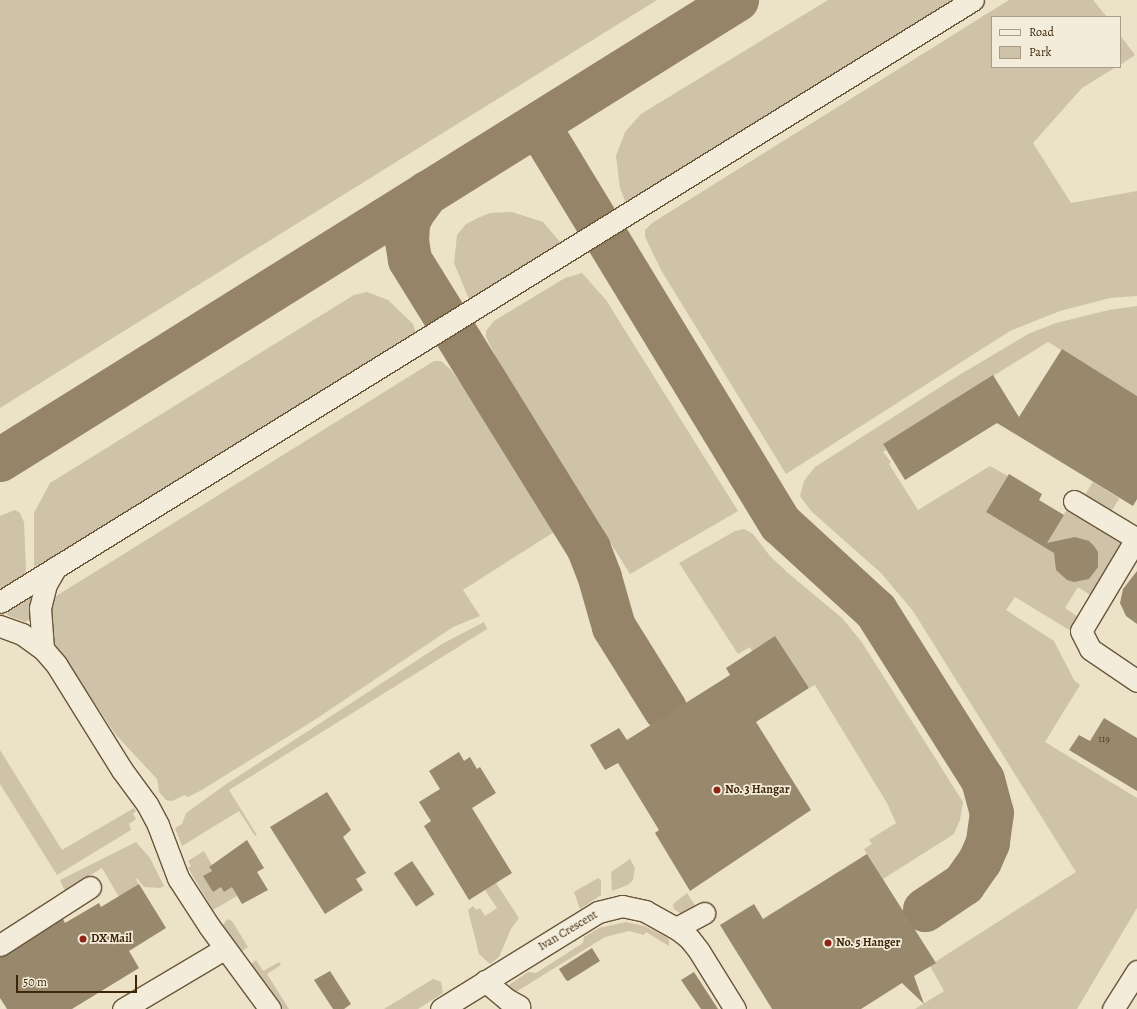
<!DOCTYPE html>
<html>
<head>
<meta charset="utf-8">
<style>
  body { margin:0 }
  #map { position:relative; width:1137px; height:1009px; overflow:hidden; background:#ece2c8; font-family:Alegreya,serif }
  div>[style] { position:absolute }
  .green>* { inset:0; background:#cec2a8; transform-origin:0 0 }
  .taxiway>* { height:44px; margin:-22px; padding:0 22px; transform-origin:22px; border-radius:22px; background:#958468 }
  .building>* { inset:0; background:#98886c; transform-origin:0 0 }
  .roads { filter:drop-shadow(1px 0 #6a5639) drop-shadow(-1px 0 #6a5639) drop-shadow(0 1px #6a5639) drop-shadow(0 -1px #6a5639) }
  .minor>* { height:21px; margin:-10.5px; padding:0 10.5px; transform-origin:10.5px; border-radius:10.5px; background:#f3ecdb }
  .dots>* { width:11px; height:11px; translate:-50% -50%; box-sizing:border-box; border:2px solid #f3ecdb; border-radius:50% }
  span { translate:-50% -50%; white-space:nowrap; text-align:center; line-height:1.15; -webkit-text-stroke:3.5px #f3ecdb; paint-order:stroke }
  .number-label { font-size:10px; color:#543f22 }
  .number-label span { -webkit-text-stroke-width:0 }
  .poi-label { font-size:12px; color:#3e2709; font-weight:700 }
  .left { translate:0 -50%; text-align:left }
  .street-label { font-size:12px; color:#3e2709 }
  .legend { position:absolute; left:991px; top:16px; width:130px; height:52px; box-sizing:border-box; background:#f3ecdb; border:1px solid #ab9d87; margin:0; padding:5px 7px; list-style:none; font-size:12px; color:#3e2709 }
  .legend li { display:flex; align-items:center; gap:8px; height:20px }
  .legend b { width:20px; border:1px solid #ab9d87 }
  .scale { position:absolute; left:16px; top:975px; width:121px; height:18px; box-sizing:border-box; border:2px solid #3e2709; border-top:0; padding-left:5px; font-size:12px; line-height:14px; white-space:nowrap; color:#3e2709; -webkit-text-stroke:3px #f3ecdb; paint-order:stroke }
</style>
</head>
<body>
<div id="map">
  <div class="green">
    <i style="clip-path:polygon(0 0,657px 0,0 408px)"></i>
    <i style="clip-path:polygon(828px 0,952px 0,626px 203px,620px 188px,616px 156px,625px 132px,641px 114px)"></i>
    <i style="clip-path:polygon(1009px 0,1093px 0,1107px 17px,992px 17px,992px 67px,1116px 67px,1082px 88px,1033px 143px,1071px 203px,1137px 191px,1137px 296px,1110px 298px,1060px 311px,1010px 331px,786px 474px,661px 270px,645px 237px,645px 230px,652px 223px)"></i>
    <i style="clip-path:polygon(1120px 35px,1135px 55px,1120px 65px)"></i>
    <i style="clip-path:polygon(512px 212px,543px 222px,561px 243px,472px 299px,469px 299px,454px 263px,457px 235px,466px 224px,480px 217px,490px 213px)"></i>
    <i style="clip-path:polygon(582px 273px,606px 300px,738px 511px,630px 574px,500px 365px,486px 337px,486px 331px,494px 321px,565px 278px)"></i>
    <i style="clip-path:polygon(367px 292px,388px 300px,413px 324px,416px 333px,37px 567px,34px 566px,34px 513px,50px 483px,354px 295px)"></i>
    <i style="clip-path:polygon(1137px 306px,1137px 396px,1048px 342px,883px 444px,886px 450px,883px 452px,891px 462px,889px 464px,918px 510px,990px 466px,1008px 476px,986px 512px,1044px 547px,1066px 511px,1071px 509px,1121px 540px,1121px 545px,1090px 595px,1078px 587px,1065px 608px,1077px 616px,1069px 630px,1015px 597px,1006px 610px,1054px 641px,1074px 680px,1080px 685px,1045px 742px,1137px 798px,1137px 908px,1077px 1009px,915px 1009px,944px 991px,930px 966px,935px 962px,1076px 872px,913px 611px,881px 573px,811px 511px,800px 496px,804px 481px,815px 467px,956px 377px,1028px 334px,1056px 323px,1109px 310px)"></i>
    <i style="clip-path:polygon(434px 361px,441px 361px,451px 370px,466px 391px,554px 532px,463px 590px,480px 616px,453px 627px,313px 721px,200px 791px,188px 797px,185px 795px,172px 801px,166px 800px,159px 792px,157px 779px,116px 735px,61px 653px,56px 649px,51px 639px,48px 614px,53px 598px)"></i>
    <i style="left:1093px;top:482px;width:31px;height:17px;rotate:32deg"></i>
    <i style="clip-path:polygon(15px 510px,20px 513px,24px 522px,26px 569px,25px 574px,0 592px,0 516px)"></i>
    <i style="clip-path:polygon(744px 529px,753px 534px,770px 556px,788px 573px,842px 618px,861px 641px,963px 802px,960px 820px,954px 834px,883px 879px,864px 849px,872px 844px,869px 840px,896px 823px,887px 803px,815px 685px,809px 688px,775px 637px,752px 651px,750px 647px,738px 654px,679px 563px,735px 531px)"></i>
    <i style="clip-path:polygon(29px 593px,33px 595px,31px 618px,25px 622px,7px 615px,11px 605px)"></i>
    <i style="clip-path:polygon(484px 622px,487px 629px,229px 790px,257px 835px,255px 836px,239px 811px,182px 846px,175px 828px,182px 824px,186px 813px,225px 785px,442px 644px)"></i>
    <i style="clip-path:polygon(0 750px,62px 850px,134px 808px,136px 811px,133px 814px,136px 819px,129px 824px,131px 830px,57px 875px,0 784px)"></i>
    <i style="clip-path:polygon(136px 842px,150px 858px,164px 886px,160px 888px,144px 887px,137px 878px,136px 880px,139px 884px,119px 897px,102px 868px,65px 891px,60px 880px)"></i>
    <i style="clip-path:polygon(204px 851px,212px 865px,209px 867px,221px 887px,232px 886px,237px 896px,213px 910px,188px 868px,191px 866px,188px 861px)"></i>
    <i style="clip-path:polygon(630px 859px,635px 868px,633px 880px,628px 885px,612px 891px,611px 872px)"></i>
    <i style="clip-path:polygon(598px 878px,601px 880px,601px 895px,580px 909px,574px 892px)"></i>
    <i style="clip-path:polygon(496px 883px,519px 918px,511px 929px,499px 957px,490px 964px,479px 954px,468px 910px,473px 906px,476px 910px,480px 908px,485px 916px,497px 908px,485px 890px)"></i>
    <i style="clip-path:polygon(687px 893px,698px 910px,685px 916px,674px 909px,673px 904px)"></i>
    <i style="clip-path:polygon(227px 919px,232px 921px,248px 947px,241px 952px,223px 925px)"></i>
    <i style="clip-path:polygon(626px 922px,644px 926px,663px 935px,669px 939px,669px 946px,646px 932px,644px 935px,629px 931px,605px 937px,514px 993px,509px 985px,528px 972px,536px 973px,583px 943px,584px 937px,599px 928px)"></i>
    <i style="clip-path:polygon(256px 960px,263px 971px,279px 962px,281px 965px,267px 974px,289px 1009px,281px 1009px,250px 965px)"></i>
    <i style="clip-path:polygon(433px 979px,441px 982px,443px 993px,418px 1009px,384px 1009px)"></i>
  </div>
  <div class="taxiway">
    <i style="left:538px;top:125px;width:467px;rotate:58.7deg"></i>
    <i style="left:781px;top:524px;width:129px;rotate:42.5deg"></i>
    <i style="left:876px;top:611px;width:200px;rotate:57.7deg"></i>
    <i style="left:983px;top:780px;width:34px;rotate:75deg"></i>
    <i style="left:992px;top:813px;width:30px;rotate:98deg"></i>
    <i style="left:988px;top:843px;width:20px;rotate:114deg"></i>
    <i style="left:980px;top:861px;width:28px;rotate:125deg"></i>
    <i style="left:964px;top:884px;width:47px;rotate:146.3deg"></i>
    <i style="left:427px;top:193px;width:24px;rotate:126deg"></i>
    <i style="left:413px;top:212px;width:12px;rotate:114deg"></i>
    <i style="left:408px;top:223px;width:18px;rotate:93deg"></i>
    <i style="left:407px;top:241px;width:19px;rotate:81deg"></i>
    <i style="left:410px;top:260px;width:340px;rotate:58.2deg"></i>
    <i style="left:589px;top:549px;width:31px;rotate:69deg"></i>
    <i style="left:600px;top:578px;width:51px;rotate:74.1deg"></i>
    <i style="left:614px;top:627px;width:97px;rotate:58.1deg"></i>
    <i style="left:0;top:460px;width:869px;rotate:-31.97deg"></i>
  </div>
  <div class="building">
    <i style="clip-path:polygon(1062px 349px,1137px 396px,1137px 499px,1133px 506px,997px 423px,905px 480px,883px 444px,993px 375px,1019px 417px)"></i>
    <i style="clip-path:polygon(1009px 474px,1042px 494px,1039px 500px,1064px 515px,1047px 543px,1075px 537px,1089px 541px,1094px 546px,1098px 552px,1098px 567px,1089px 579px,1074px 582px,1067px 580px,1056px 570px,1054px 553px,986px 512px)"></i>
    <i style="clip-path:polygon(1137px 571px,1137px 624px,1126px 616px,1120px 603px,1123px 589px)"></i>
    <i style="clip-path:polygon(775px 636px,809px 688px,756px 722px,811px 810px,690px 891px,655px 833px,659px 830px,618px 763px,605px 770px,590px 745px,619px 728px,627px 740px,730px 675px,726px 668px)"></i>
    <i style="clip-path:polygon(1104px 718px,1137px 738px,1137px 791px,1069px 750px,1079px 735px,1090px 741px)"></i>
    <i style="clip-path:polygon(459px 752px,464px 761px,470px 757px,477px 769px,480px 767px,496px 793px,472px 808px,512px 873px,469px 900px,424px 826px,431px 821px,419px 802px,440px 789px,429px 771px)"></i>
    <i style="clip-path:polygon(327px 792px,351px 830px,343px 837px,366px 873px,356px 879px,363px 890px,325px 914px,270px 827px)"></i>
    <i style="clip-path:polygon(247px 840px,264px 868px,257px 872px,268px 890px,242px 904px,232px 887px,224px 892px,221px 887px,213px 892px,203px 876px,212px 871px,209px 867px)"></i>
    <i style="clip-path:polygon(867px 854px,936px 963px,914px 976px,924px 1004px,902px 983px,861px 1009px,772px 1009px,720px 925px,754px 904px,763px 919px)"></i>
    <i style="left:412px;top:861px;width:40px;height:22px;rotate:56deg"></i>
    <i style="clip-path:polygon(139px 884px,166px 928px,129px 951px,139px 968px,72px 1009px,7px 1009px,0 998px,0 957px,63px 919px,65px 923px,99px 903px,101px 907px)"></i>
    <i style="clip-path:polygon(592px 948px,600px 961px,568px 981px,566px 980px,559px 969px)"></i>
    <i style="clip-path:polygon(330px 971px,351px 1004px,344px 1009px,333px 1009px,314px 980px)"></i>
    <i style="clip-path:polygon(694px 972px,718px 1009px,701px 1009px,681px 980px)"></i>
  </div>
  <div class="roads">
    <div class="minor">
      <i style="left:1074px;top:501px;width:74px;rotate:31.1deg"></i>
      <i style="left:1136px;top:539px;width:107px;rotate:120.9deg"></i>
      <i style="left:1081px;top:631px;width:20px;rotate:63deg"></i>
      <i style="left:1090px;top:649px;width:57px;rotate:34.2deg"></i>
      <i style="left:56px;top:567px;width:20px;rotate:120deg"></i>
      <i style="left:46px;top:584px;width:25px;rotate:104deg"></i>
      <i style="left:40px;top:608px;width:41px;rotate:85.8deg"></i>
      <i style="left:43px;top:649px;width:20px;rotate:49deg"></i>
      <i style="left:56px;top:664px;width:125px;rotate:58.1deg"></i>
      <i style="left:122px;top:770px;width:42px;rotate:53.7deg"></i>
      <i style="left:147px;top:804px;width:24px;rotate:62deg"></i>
      <i style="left:158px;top:825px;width:57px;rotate:69.3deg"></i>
      <i style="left:178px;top:878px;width:57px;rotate:57.1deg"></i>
      <i style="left:209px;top:926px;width:103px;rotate:53.7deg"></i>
      <i style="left:0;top:602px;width:1144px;rotate:-31.75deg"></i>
      <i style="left:0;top:626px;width:23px;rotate:20deg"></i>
      <i style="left:22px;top:634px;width:26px;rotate:36deg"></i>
      <i style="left:676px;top:928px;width:32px;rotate:-28deg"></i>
      <i style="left:0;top:945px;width:107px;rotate:-32.8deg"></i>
      <i style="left:485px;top:981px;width:30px;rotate:40deg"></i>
      <i style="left:508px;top:1000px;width:13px;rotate:29deg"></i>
      <i style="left:123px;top:1009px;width:117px;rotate:-30.7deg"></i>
      <i style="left:441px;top:1009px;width:185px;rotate:-31.7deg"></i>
      <i style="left:598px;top:912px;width:25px;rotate:-14deg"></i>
      <i style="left:622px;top:906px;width:24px;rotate:12deg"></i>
      <i style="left:645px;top:911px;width:35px;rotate:29deg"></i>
      <i style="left:676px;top:928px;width:16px;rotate:38deg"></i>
      <i style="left:689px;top:938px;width:16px;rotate:52deg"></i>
      <i style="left:699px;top:951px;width:68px;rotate:58.2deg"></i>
      <i style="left:1113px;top:1009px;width:45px;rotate:-57.7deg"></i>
    </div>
  </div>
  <div class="dots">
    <i style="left:717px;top:790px;background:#8f2418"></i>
    <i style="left:83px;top:939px;background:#8f2418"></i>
    <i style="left:828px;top:943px;background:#8f2418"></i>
  </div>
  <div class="number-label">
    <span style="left:1104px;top:739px">119</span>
  </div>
  <div class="poi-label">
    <span class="left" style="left:725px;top:790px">No. 3 Hangar</span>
    <span class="left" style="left:91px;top:939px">DX Mail</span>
    <span class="left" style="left:836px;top:943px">No. 5 Hanger</span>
  </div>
  <div class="street-label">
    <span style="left:568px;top:931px;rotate:-31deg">Ivan Crescent</span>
  </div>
  <ul class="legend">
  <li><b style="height:5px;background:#f3ecdb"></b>Road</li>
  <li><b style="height:11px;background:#cec2a8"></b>Park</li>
  </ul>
  <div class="scale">50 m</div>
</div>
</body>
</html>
